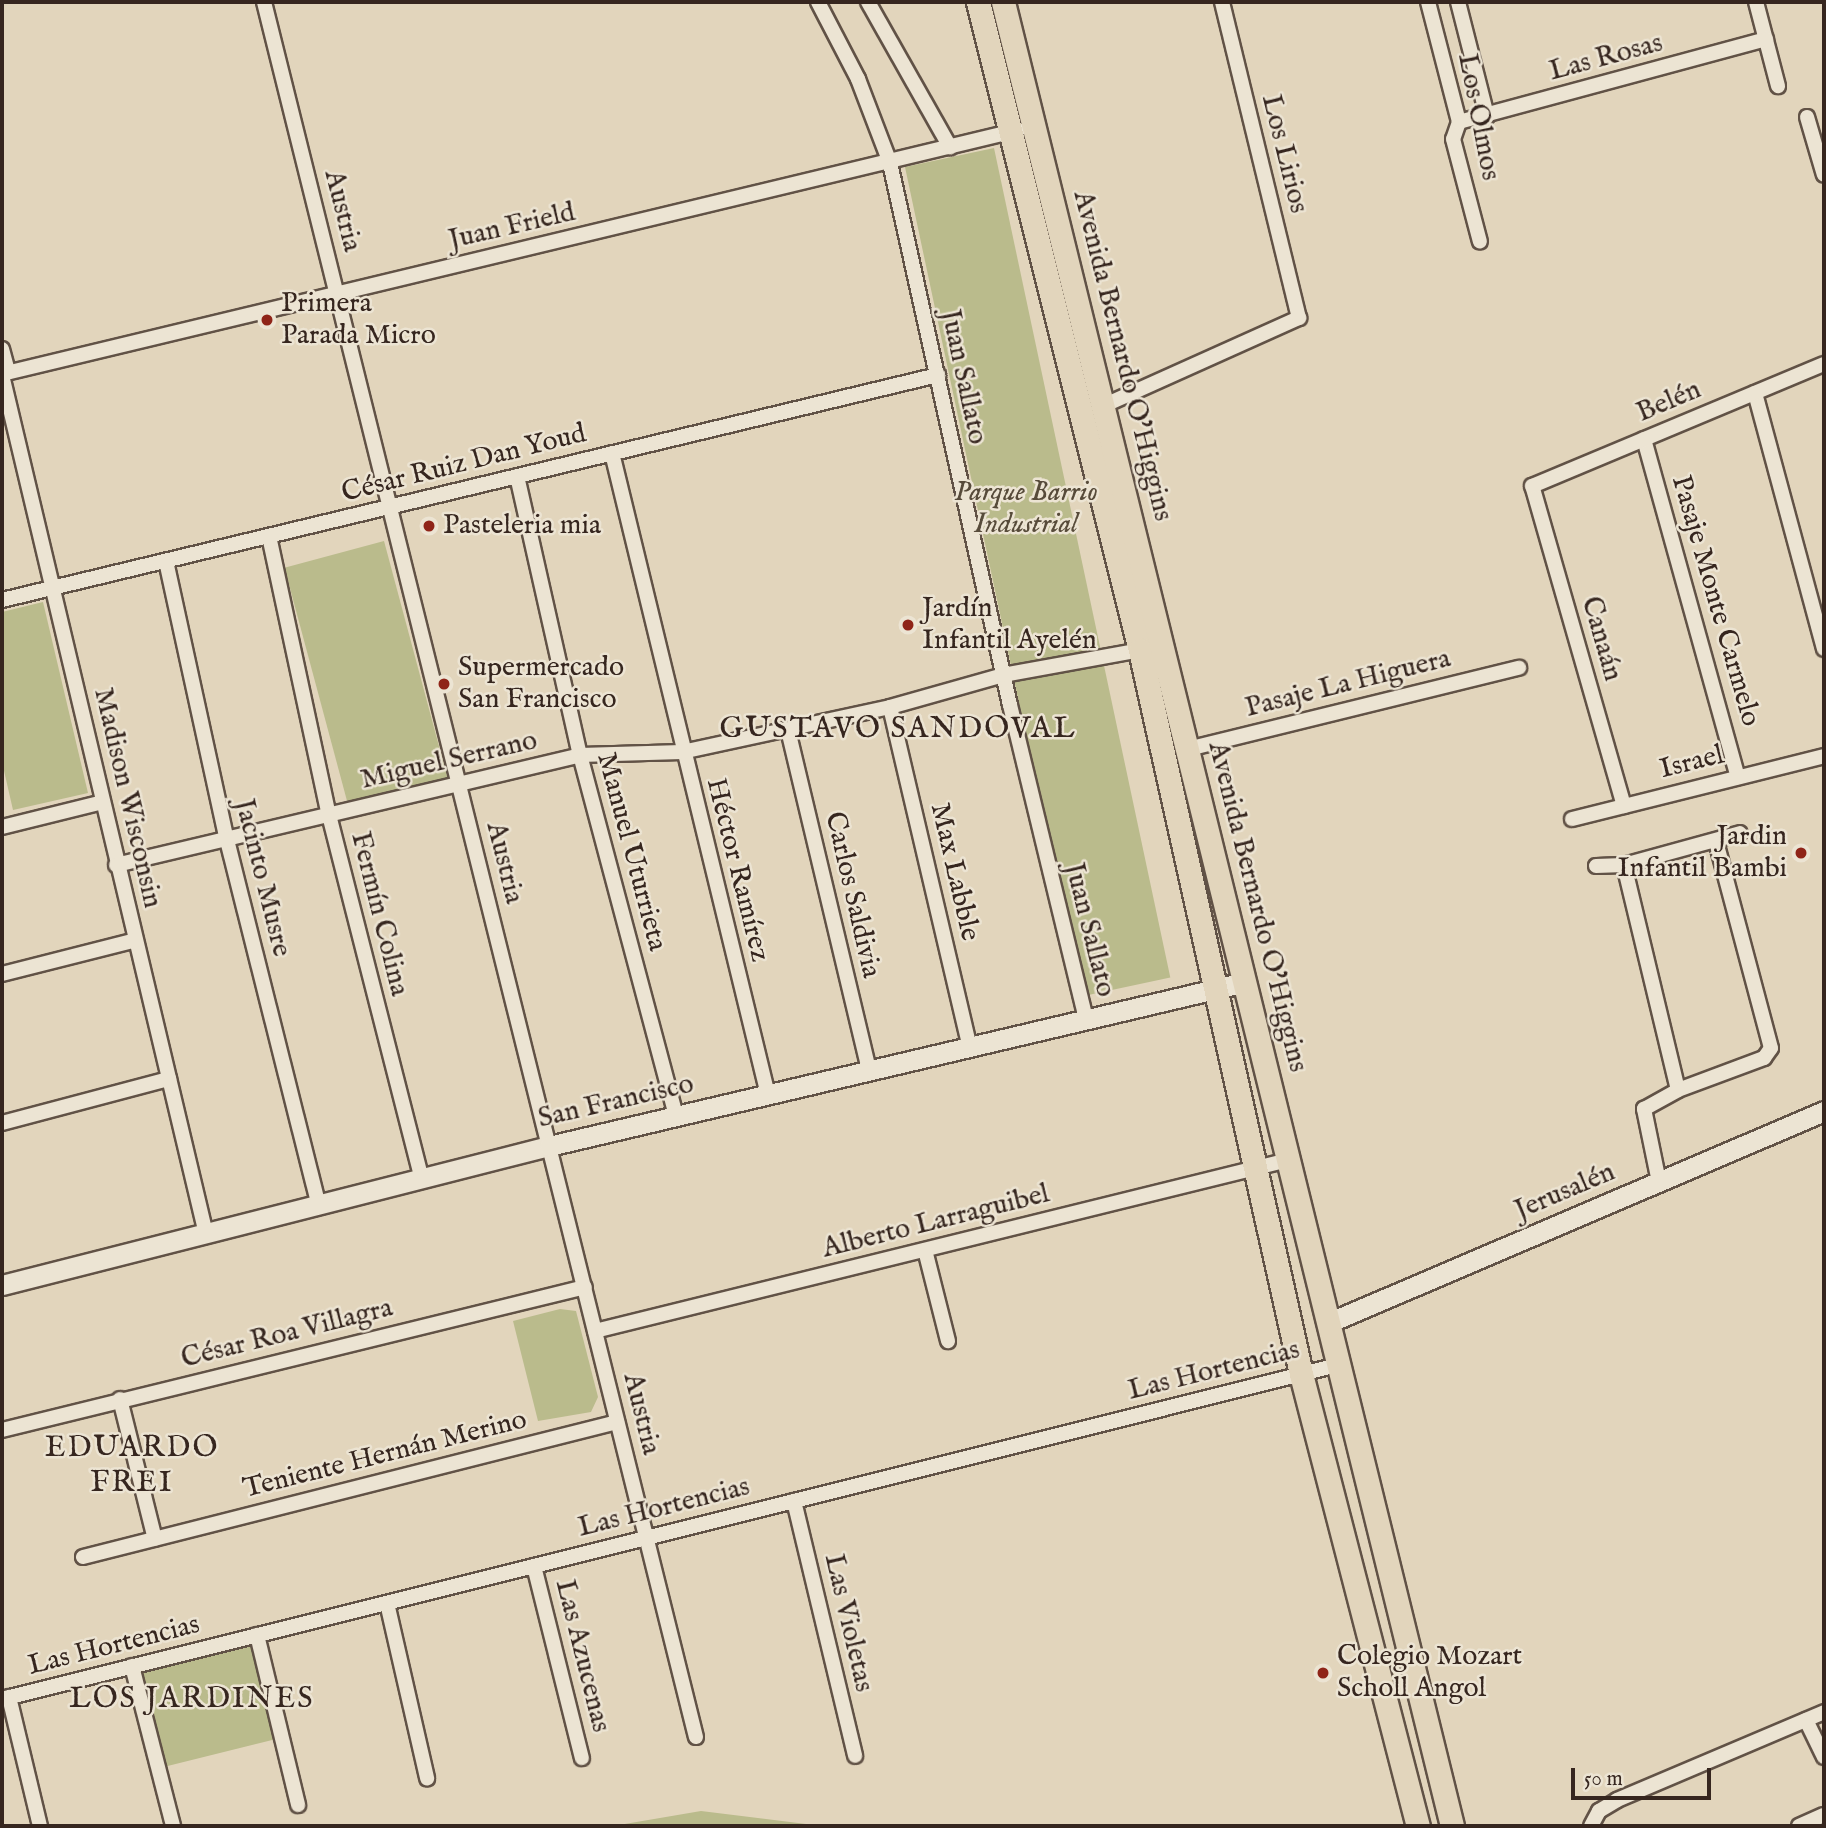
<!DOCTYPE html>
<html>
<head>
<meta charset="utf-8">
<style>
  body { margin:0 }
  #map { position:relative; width:1826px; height:1828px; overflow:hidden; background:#e2d5bc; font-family:"IM FELL English",serif }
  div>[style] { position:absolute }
  .green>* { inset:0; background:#babb8c; transform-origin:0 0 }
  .roads { filter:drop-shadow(2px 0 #615246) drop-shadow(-2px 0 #615246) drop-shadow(0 2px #615246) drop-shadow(0 -2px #615246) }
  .minor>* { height:14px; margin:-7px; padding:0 7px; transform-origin:7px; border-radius:7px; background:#ece4d3 }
  .tertiary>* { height:19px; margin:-9.5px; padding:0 9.5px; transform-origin:9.5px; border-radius:9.5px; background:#ece4d3 }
  .primary>* { height:23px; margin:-11.5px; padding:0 11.5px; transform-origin:11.5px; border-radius:11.5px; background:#e2d5bc }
  .dots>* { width:19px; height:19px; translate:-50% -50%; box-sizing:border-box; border:4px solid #ece4d3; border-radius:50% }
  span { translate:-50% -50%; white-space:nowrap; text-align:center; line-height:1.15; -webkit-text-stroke:5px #ece4d3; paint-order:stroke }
  .street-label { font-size:28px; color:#36261f }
  .poi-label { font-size:28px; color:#36261f }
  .left { translate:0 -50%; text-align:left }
  .right { translate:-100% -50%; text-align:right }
  .park-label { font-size:28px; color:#574b3a; font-style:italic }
  .neighbourhood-label { font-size:30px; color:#36261f; letter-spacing:2px }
  .frame { position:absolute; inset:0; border:4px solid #36261f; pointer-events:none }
  .scale { position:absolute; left:1571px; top:1768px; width:140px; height:32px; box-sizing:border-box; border:4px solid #36261f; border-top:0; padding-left:9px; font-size:21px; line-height:24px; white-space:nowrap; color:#36261f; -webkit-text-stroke:5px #ece4d3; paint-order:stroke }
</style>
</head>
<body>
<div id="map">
  <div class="green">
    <i style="left:994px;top:148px;width:848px;height:91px;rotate:78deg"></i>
    <i style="left:384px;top:541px;width:254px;height:103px;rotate:75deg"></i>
    <i style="clip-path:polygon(43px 602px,88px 793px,13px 810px,2px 762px,2px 612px)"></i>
    <i style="clip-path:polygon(560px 1309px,576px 1311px,598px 1397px,591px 1412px,538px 1421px,513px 1321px)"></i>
    <i style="left:252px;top:1646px;width:96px;height:113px;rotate:76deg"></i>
    <i style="clip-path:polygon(701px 1811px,814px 1825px,815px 1826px,613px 1826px)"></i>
  </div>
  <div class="roads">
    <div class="minor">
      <i style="left:264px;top:2px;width:1788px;rotate:76.02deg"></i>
      <i style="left:818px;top:2px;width:87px;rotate:62.5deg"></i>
      <i style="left:858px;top:79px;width:90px;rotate:69.1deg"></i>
      <i style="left:890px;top:163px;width:555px;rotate:77.52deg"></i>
      <i style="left:1010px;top:705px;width:324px;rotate:76.4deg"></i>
      <i style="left:868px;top:2px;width:167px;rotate:60.5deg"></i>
      <i style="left:1428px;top:2px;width:124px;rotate:75.5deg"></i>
      <i style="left:1459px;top:122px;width:18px;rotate:109deg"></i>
      <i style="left:1453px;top:139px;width:106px;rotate:75.3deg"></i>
      <i style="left:1458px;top:2px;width:118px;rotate:75.7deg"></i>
      <i style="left:1756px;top:2px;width:87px;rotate:75.3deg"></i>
      <i style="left:1807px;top:117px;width:60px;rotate:73.7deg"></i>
      <i style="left:1459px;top:122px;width:318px;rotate:-15.1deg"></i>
      <i style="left:2px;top:349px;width:24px;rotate:75deg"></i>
      <i style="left:2px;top:374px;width:1045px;rotate:-13.5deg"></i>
      <i style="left:2px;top:375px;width:883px;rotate:76.64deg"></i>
      <i style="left:1755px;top:393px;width:265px;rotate:74.9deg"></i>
      <i style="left:1105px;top:405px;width:213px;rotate:-24.2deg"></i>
      <i style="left:1299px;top:318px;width:325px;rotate:-103.7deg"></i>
      <i style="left:1644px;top:439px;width:351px;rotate:74.5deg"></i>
      <i style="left:612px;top:453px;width:661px;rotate:76.34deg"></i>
      <i style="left:517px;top:476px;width:286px;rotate:77.3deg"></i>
      <i style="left:580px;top:755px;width:374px;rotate:75.1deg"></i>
      <i style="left:269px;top:536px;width:285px;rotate:77.9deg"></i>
      <i style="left:329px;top:815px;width:376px;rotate:75.7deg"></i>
      <i style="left:166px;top:561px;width:286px;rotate:77.7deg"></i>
      <i style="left:227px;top:840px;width:376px;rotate:75.9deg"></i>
      <i style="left:2px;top:600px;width:963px;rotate:-13.52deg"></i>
      <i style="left:890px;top:707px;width:349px;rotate:76.8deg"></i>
      <i style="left:788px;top:730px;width:350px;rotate:76.6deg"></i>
      <i style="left:1188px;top:749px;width:341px;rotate:-13.8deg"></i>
      <i style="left:1624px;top:806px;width:333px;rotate:-106deg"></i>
      <i style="left:1532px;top:486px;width:316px;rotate:-22.7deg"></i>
      <i style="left:1572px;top:819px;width:260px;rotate:-14deg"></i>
      <i style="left:2px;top:827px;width:104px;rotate:-13.9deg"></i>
      <i style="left:116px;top:865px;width:477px;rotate:-13.3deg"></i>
      <i style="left:580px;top:755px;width:102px;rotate:-1.7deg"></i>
      <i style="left:682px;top:752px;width:213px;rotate:-12.2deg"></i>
      <i style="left:890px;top:707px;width:117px;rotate:-15.8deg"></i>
      <i style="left:1003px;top:675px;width:145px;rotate:-10.3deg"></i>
      <i style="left:1624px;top:865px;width:231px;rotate:76.5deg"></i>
      <i style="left:1678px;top:1090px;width:92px;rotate:-20.4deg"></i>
      <i style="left:1764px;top:1058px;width:12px;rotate:-55deg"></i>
      <i style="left:1771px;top:1048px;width:214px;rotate:-104.9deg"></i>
      <i style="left:1596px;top:866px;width:28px;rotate:-2deg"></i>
      <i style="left:1624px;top:865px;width:120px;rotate:-15.4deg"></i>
      <i style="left:2px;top:974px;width:138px;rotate:-14.2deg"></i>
      <i style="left:2px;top:1123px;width:173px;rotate:-14.8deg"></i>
      <i style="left:1659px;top:1182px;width:75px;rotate:-101.6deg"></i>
      <i style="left:1644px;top:1109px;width:39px;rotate:-29deg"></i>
      <i style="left:925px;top:1250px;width:94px;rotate:75.8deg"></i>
      <i style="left:595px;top:1331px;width:714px;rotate:-13.86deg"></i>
      <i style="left:120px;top:1399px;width:144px;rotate:76deg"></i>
      <i style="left:2px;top:1430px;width:600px;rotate:-13.78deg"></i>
      <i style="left:794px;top:1501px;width:262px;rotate:76.5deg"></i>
      <i style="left:83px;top:1557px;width:551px;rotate:-14.19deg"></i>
      <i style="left:534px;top:1566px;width:198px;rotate:76deg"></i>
      <i style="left:387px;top:1603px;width:180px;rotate:77.1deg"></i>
      <i style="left:257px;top:1635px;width:175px;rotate:76.4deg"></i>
      <i style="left:132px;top:1666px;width:165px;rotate:75.6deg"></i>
      <i style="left:9px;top:1697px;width:133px;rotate:76.5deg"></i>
      <i style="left:2px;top:1699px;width:1377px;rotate:-14.04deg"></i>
      <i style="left:1806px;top:1720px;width:41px;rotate:64.1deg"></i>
      <i style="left:1591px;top:1826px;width:17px;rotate:-62deg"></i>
      <i style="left:1599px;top:1811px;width:21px;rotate:-31deg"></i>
      <i style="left:1617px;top:1800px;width:225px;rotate:-23deg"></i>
      <i style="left:1799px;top:1826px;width:27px;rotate:-24deg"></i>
    </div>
    <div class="tertiary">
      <i style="left:2px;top:1285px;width:564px;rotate:-14.26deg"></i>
      <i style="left:549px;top:1146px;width:715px;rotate:-13.26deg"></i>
      <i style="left:1328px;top:1323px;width:539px;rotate:-23.14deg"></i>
    </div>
    <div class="primary">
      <i style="left:978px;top:2px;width:668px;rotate:75.96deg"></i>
      <i style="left:1140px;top:650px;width:742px;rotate:77.46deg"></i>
      <i style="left:1301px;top:1374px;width:467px;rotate:75.5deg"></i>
      <i style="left:1003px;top:2px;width:1878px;rotate:76.17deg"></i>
    </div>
  </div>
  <div class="dots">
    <i style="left:267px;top:320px;background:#8f2418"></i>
    <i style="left:429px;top:526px;background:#8f2418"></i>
    <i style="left:908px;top:625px;background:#8f2418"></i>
    <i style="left:444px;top:684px;background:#8f2418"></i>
    <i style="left:1801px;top:853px;background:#8f2418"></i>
    <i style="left:1323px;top:1673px;background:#8f2418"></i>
  </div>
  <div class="street-label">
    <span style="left:1606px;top:58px;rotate:-15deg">Las Rosas</span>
    <span style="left:1478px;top:117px;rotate:79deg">Los Olmos</span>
    <span style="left:1284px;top:154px;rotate:76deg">Los Lirios</span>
    <span style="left:342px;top:211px;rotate:76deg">Austria</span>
    <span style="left:512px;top:227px;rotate:-13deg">Juan Frield</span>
    <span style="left:1122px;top:356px;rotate:76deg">Avenida Bernardo O'Higgins</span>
    <span style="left:963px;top:377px;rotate:78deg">Juan Sallato</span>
    <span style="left:1669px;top:402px;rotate:-23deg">Belén</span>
    <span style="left:464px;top:464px;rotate:-14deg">César Ruiz Dan Youd</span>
    <span style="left:1715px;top:601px;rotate:74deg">Pasaje Monte Carmelo</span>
    <span style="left:1601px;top:639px;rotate:74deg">Canaán</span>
    <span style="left:1348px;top:684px;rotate:-14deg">Pasaje La Higuera</span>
    <span style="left:449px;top:761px;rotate:-13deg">Miguel Serrano</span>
    <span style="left:1692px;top:763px;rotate:-14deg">Israel</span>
    <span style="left:127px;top:798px;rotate:77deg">Madison Wisconsin</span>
    <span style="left:631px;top:852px;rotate:75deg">Manuel Uturrieta</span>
    <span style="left:504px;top:863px;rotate:76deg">Austria</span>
    <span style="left:737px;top:870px;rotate:76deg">Héctor Ramírez</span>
    <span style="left:954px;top:872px;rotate:77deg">Max Labble</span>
    <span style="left:262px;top:878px;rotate:76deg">Jacinto Musre</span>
    <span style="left:852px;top:895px;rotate:77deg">Carlos Saldivia</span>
    <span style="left:1257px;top:907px;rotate:76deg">Avenida Bernardo O'Higgins</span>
    <span style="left:379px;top:914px;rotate:76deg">Fermín Colina</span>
    <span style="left:1089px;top:930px;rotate:76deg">Juan Sallato</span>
    <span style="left:616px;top:1102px;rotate:-13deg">San Francisco</span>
    <span style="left:1565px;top:1192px;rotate:-23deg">Jerusalén</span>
    <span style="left:936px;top:1222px;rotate:-14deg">Alberto Larraguibel</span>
    <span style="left:287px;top:1334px;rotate:-14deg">César Roa Villagra</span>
    <span style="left:1214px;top:1371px;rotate:-14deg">Las Hortencias</span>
    <span style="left:641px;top:1414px;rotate:76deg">Austria</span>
    <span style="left:385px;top:1455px;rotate:-14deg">Teniente Hernán Merino</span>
    <span style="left:664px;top:1508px;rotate:-14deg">Las Hortencias</span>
    <span style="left:848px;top:1623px;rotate:77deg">Las Violetas</span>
    <span style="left:114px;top:1646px;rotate:-14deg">Las Hortencias</span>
    <span style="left:582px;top:1656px;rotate:76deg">Las Azucenas</span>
  </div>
  <div class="poi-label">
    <span class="left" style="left:281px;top:320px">Primera<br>Parada Micro</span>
    <span class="left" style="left:443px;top:526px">Pasteleria mia</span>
    <span class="left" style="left:922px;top:625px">Jardín<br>Infantil Ayelén</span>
    <span class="left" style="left:458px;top:684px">Supermercado<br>San Francisco</span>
    <span class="right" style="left:1787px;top:853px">Jardin<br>Infantil Bambi</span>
    <span class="left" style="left:1337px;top:1673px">Colegio Mozart<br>Scholl Angol</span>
  </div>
  <div class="park-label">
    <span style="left:1026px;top:509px">Parque Barrio<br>Industrial</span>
  </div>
  <div class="neighbourhood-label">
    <span style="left:898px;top:729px">GUSTAVO SANDOVAL</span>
    <span style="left:132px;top:1465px">EDUARDO<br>FREI</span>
    <span style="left:192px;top:1699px">LOS JARDINES</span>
  </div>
  <div class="frame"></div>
  <div class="scale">50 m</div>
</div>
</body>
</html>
